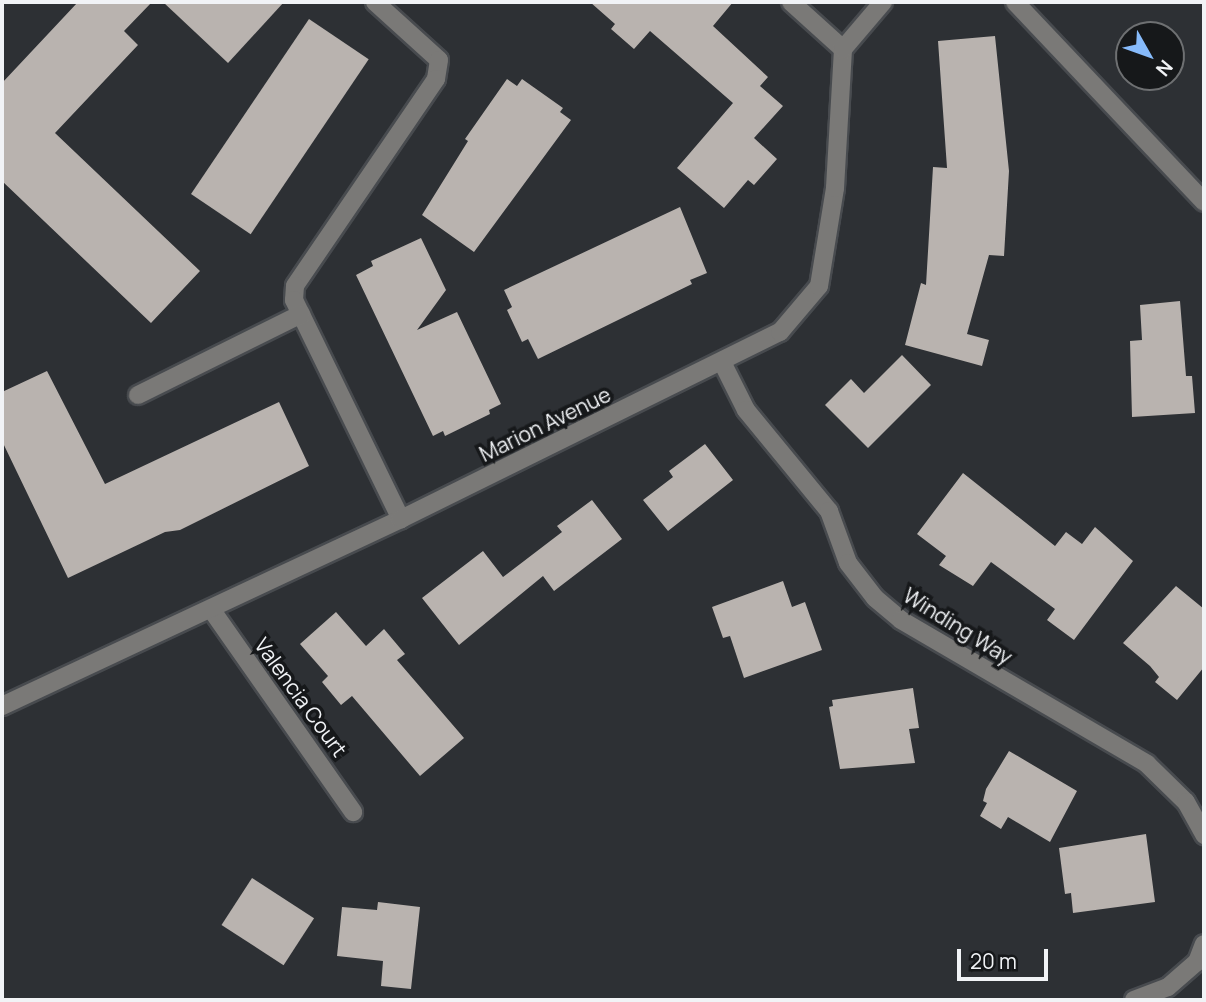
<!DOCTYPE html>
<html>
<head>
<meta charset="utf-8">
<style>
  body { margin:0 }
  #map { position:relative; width:1206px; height:1002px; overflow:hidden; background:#2d3034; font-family:Manrope,sans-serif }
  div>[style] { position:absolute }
  .building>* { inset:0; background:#b9b3af; transform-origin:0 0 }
  .roads { filter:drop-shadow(2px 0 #484b4f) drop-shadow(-2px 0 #484b4f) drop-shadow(0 2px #484b4f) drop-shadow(0 -2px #484b4f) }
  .minor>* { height:18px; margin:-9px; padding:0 9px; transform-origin:9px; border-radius:9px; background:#7a7977 }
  span { translate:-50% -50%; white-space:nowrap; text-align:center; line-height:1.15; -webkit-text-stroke:7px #16181a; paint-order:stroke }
  .street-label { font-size:21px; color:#f1f3f6 }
  .frame { position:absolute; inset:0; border:4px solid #f1f3f6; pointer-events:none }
  .north { position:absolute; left:1115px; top:21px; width:70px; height:70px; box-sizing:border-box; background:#16181a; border:2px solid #6e7072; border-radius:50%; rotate:130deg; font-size:19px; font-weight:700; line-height:28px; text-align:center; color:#f1f3f6 }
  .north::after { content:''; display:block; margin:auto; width:24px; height:32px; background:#87bbfb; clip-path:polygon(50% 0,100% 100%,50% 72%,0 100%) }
  .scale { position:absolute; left:957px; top:949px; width:91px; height:32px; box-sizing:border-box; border:4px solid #f1f3f6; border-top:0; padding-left:9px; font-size:21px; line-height:24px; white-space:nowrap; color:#f1f3f6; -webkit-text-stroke:5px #16181a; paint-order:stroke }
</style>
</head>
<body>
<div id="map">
  <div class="building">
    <i style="clip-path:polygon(78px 2px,152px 2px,124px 31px,138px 45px,55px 133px,200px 271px,151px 323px,2px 181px,2px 83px)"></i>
    <i style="clip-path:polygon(163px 2px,284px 2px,228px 63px)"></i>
    <i style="clip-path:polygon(590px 2px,733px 2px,713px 26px,768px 77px,760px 86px,783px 106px,754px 138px,777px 159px,754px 185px,748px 180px,724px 208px,677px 168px,733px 103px,650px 31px,634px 49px,611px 29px,615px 24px)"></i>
    <i style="left:309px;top:19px;width:72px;height:211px;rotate:34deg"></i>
    <i style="clip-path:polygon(995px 36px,1009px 171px,1004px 256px,989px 255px,967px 334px,989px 340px,982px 366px,905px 345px,921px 283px,926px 285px,933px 167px,947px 168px,938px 41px)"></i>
    <i style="clip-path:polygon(507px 79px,517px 86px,522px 79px,563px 108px,560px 112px,571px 120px,474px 252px,422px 215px,468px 141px,465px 139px)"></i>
    <i style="clip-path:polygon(680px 207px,707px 273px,690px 280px,692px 284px,538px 359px,528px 339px,522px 342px,507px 310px,512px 307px,504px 290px)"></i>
    <i style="clip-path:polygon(421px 238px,446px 290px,417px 330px,457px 312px,501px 404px,489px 410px,490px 414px,445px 436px,443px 431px,433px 436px,356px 275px,373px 266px,371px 261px)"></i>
    <i style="clip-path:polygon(1180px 301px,1186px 376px,1192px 376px,1195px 413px,1132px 417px,1130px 341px,1142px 340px,1140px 305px)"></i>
    <i style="clip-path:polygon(902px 355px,931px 385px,868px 448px,825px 405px,851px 379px,864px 393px)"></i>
    <i style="clip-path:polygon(47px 371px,105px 484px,279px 402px,309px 466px,180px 530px,165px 532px,68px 578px,2px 441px,2px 392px)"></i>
    <i style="clip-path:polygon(705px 444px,733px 480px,668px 531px,643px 500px,673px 477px,669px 471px)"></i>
    <i style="clip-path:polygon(963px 473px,1055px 546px,1066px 532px,1082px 544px,1095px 527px,1133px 561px,1074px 640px,1047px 620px,1055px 609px,991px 562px,973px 586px,939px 565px,946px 556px,917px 534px)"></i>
    <i style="clip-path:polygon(592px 500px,622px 539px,554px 591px,543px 576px,459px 645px,422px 598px,483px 551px,503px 577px,562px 532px,557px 526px)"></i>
    <i style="clip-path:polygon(783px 581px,792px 607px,805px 602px,822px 650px,744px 678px,730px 636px,723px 638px,712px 607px)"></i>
    <i style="clip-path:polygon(1176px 586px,1204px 609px,1204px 667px,1177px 700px,1155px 682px,1159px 677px,1150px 666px,1123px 643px)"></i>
    <i style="clip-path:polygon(336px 612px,366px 646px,384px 629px,405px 654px,397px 660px,464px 738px,420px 776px,352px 696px,341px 705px,322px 682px,328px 676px,300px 644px)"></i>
    <i style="clip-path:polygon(913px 688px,919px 728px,909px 729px,915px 763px,840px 769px,829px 707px,833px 706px,832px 700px)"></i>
    <i style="clip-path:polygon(1009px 751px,1077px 791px,1050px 842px,1008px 817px,1001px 829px,980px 816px,987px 803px,983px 801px,986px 789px)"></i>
    <i style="clip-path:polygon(1146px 834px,1155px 902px,1073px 913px,1071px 893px,1065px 894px,1059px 848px)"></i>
    <i style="left:252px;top:878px;width:74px;height:56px;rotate:33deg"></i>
    <i style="clip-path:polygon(378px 902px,420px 907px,411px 989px,381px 986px,383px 961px,337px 956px,342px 907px,377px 910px)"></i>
  </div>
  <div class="roads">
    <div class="minor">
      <i style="left:375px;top:2px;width:86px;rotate:42.2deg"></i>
      <i style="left:439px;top:60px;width:19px;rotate:99deg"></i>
      <i style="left:436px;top:79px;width:250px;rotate:124.3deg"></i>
      <i style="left:295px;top:286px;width:14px;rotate:94deg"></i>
      <i style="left:294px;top:300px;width:244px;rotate:64deg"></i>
      <i style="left:791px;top:2px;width:70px;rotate:42.1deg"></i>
      <i style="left:1015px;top:2px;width:275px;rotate:46.6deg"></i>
      <i style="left:723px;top:364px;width:51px;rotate:63.4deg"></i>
      <i style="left:746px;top:410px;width:131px;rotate:50.6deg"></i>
      <i style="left:829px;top:511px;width:55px;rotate:69.9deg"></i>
      <i style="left:848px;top:563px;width:44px;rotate:52.4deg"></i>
      <i style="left:875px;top:598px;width:34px;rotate:40deg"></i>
      <i style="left:901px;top:620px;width:285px;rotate:30.3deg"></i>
      <i style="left:1147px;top:764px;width:54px;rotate:44.3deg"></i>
      <i style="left:1186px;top:802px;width:38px;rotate:61deg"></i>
      <i style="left:138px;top:395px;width:182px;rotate:-26.4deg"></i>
      <i style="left:211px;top:609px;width:248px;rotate:55deg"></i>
      <i style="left:2px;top:706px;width:441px;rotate:-25.1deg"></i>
      <i style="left:401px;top:519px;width:423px;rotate:-26.3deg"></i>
      <i style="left:780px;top:332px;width:60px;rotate:-49.7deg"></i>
      <i style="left:819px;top:286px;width:99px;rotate:-80.7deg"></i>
      <i style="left:835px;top:188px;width:139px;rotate:-86.7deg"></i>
      <i style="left:843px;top:49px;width:62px;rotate:-49.6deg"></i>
      <i style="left:1134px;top:1000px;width:36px;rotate:-21deg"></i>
      <i style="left:1168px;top:987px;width:38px;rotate:-41deg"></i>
      <i style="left:1197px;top:962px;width:19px;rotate:-69deg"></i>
    </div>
  </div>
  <div class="street-label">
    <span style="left:545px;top:424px;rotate:-26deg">Marion Avenue</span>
    <span style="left:958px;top:626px;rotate:32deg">Winding Way</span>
    <span style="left:301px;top:697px;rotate:54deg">Valencia Court</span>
  </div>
  <div class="frame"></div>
  <div class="north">N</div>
  <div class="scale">20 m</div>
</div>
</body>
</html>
